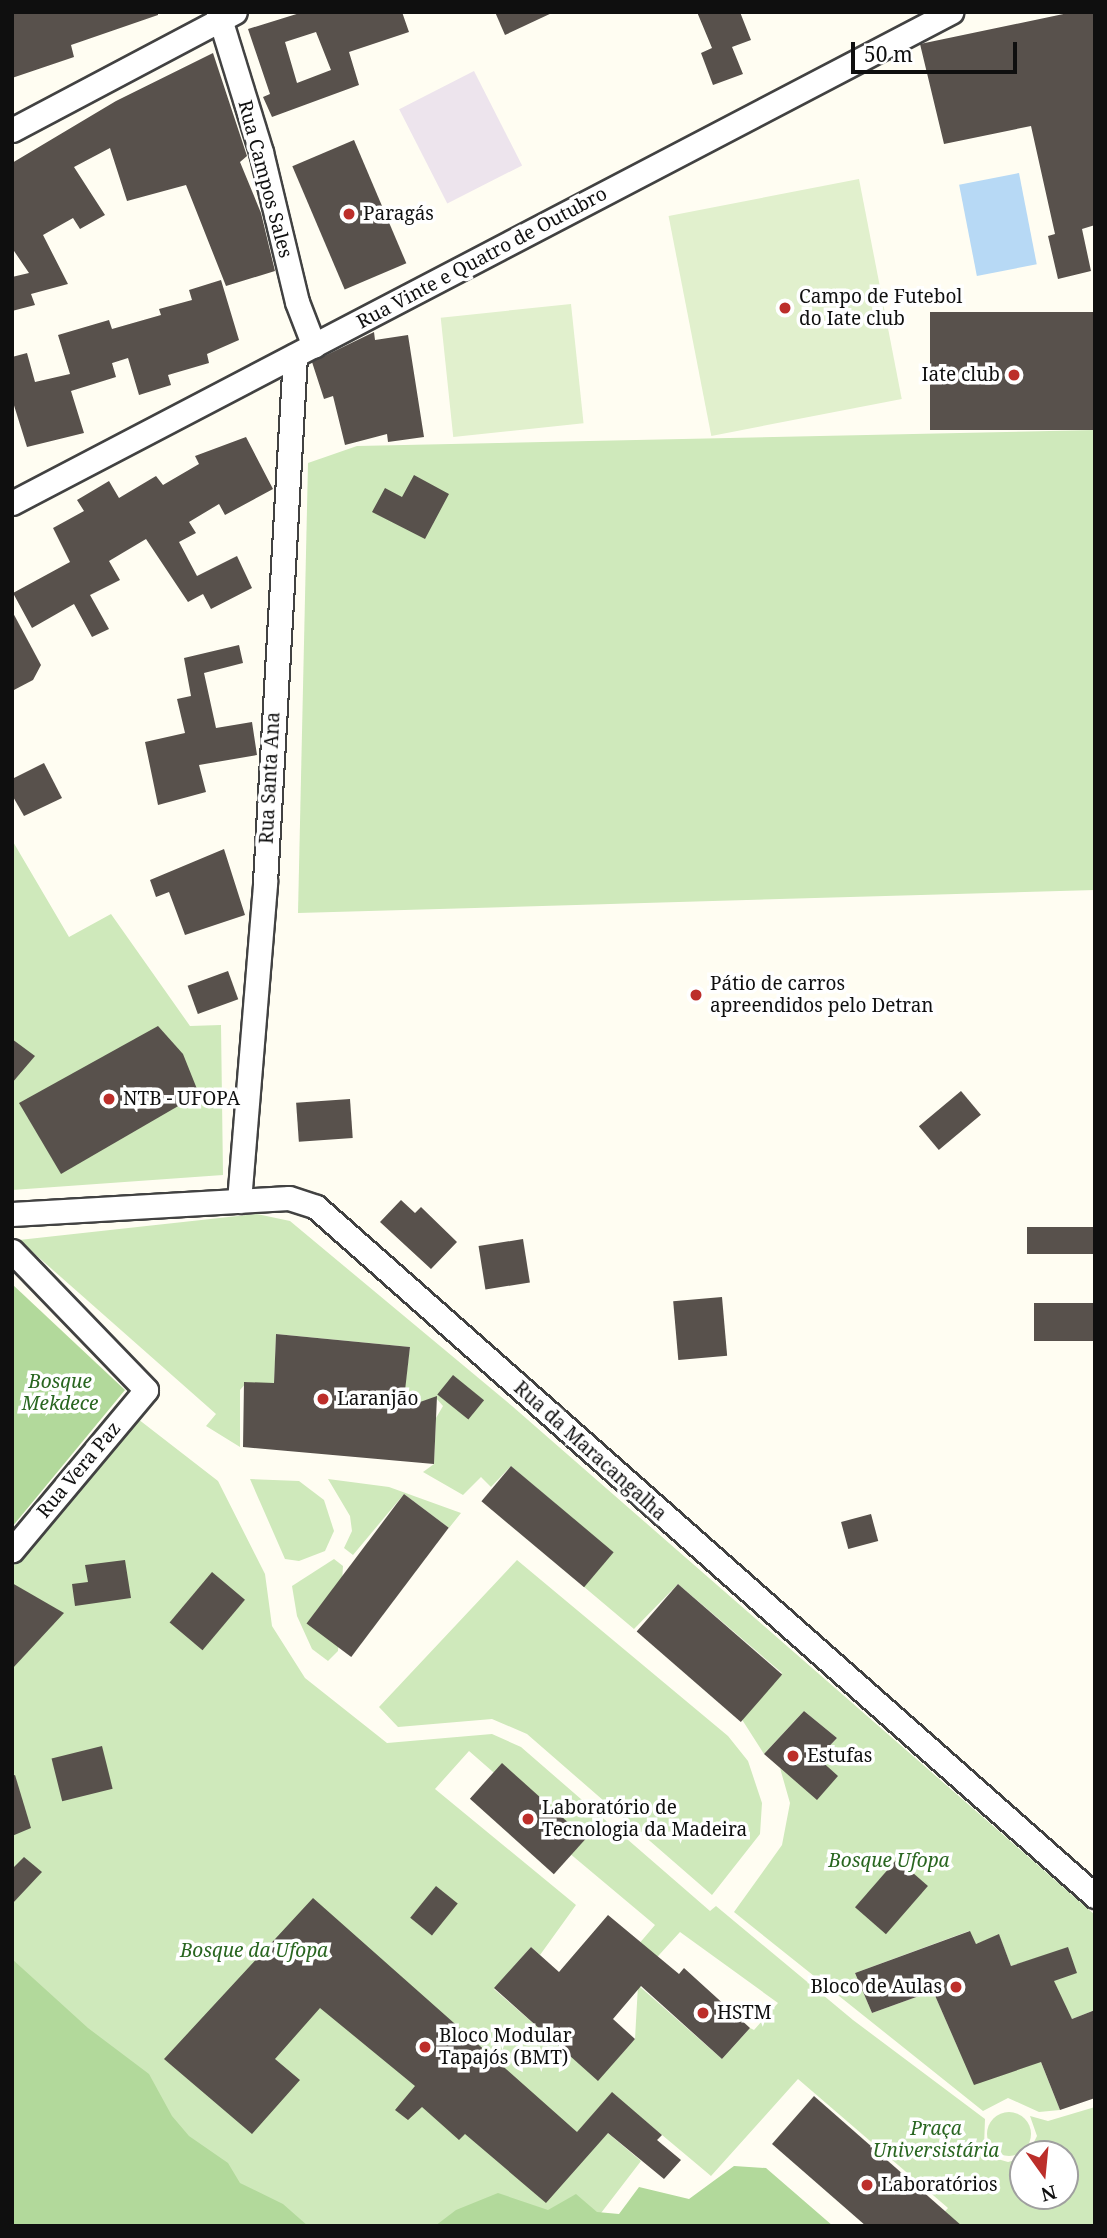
<!DOCTYPE html>
<html>
<head>
<meta charset="utf-8">
<style>
  body { margin:0 }
  #map { position:relative; width:1107px; height:2238px; overflow:hidden; background:#fffdf2; font-family:"Noto Serif",serif }
  div>[style] { position:absolute }
  .industrial>* { inset:0; background:#ede4ed; transform-origin:0 0 }
  .green>* { inset:0; background:#cfe9bb }
  .round { border-radius:50% }
  .forest>* { inset:0; background:#b2d99b }
  .pitch>* { inset:0; background:#e1f0cd; transform-origin:0 0 }
  .water>* { inset:0; background:#b7d9f5; transform-origin:0 0 }
  .building>* { inset:0; background:#58514c; transform-origin:0 0 }
  .roads { filter:drop-shadow(2px 0 #424242) drop-shadow(-2px 0 #424242) drop-shadow(0 2px #424242) drop-shadow(0 -2px #424242) }
  .minor>* { height:23px; margin:-11.5px; padding:0 11.5px; transform-origin:11.5px; border-radius:11.5px; background:#fff }
  .dots>* { width:19px; height:19px; translate:-50% -50%; box-sizing:border-box; border:4px solid #fff; border-radius:50% }
  span { translate:-50% -50%; white-space:nowrap; text-align:center; line-height:1.15; -webkit-text-stroke:7px #fff; paint-order:stroke }
  .street-label { font-size:19px; color:#0f0f0f }
  .poi-label { font-size:19px; color:#0f0f0f }
  .left { translate:0 -50%; text-align:left }
  .right { translate:-100% -50%; text-align:right }
  .park-label { font-size:19px; color:#296620; font-style:italic }
  .frame { position:absolute; inset:0; border:14px solid #0f0f0f; pointer-events:none }
  .north { position:absolute; left:1009px; top:2140px; width:70px; height:70px; box-sizing:border-box; background:#fff; border:2px solid #9f9f9f; border-radius:50%; rotate:165deg; font-size:19px; font-weight:700; line-height:28px; text-align:center; color:#0f0f0f }
  .north::after { content:''; display:block; margin:auto; width:24px; height:32px; background:#bc2e2a; clip-path:polygon(50% 0,100% 100%,50% 72%,0 100%) }
  .scale { position:absolute; left:851px; top:42px; width:166px; height:32px; box-sizing:border-box; border:4px solid #0f0f0f; border-top:0; padding-left:9px; font-size:21px; line-height:24px; white-space:nowrap; color:#0f0f0f; -webkit-text-stroke:5px #fff; paint-order:stroke }
</style>
</head>
<body>
<div id="map">
  <div class="industrial">
    <i style="left:474px;top:71px;width:106px;height:84px;rotate:63deg"></i>
  </div>
  <div class="green">
    <i style="clip-path:polygon(1095px 430px,1095px 890px,298px 913px,308px 463px,357px 446px)"></i>
    <i style="clip-path:polygon(12px 840px,69px 937px,111px 914px,190px 1026px,221px 1025px,223px 1175px,12px 1190px)"></i>
    <i style="clip-path:polygon(257px 1214px,290px 1221px,512px 1406px,1095px 1915px,1095px 2010px,1072px 2019px,1050px 1982px,1068px 1948px,1011px 1966px,999px 1935px,976px 1944px,969px 1931px,855px 1973px,872px 2013px,933px 1991px,958px 2048px,1041px 2062px,1060px 2110px,1039px 2112px,1008px 2098px,983px 2111px,734px 1912px,782px 1845px,790px 1803px,780px 1768px,817px 1799px,818px 1758px,837px 1738px,804px 1711px,764px 1754px,741px 1718px,782px 1673px,678px 1584px,634px 1629px,583px 1586px,612px 1552px,511px 1466px,491px 1487px,481px 1477px,463px 1495px,423px 1472px,434px 1464px,436px 1418px,443px 1406px,436px 1398px,423px 1401px,400px 1426px,410px 1347px,276px 1334px,274px 1389px,247px 1382px,240px 1390px,240px 1447px,206px 1426px,216px 1414px,19px 1240px)"></i>
    <i style="clip-path:polygon(evenodd,138px 1419px,218px 1481px,265px 1574px,272px 1626px,305px 1678px,387px 1743px,492px 1734px,521px 1747px,710px 1911px,716px 1906px,853px 2020px,985px 2119px,984px 2147px,994px 2158px,1008px 2162px,1023px 2158px,1023px 2196px,1065px 2196px,1065px 2154px,1028px 2154px,1037px 2136px,1030px 2116px,1048px 2121px,1095px 2107px,1095px 2226px,932px 2226px,948px 2208px,798px 2079px,711px 2176px,612px 2093px,590px 2118px,641px 2161px,591px 2226px,153px 2226px,12px 2111px,12px 1568px,138px 1419px,469px 1751px,563px 1833px,556px 1842px,655px 1925px,632px 1952px,649px 1966px,680px 1932px,778px 2003px,754px 2030px,750px 2028px,722px 2059px,638px 1985px,635px 2039px,598px 2080px,494px 1989px,531px 1947px,540px 1955px,576px 1905px,435px 1789px,469px 1751px)"></i>
    <i style="clip-path:polygon(250px 1479px,299px 1481px,324px 1500px,334px 1531px,325px 1551px,299px 1561px,285px 1559px)"></i>
    <i style="clip-path:polygon(328px 1479px,389px 1487px,461px 1513px,449px 1528px,404px 1494px,353px 1555px,344px 1548px,352px 1531px,350px 1516px)"></i>
    <i style="clip-path:polygon(334px 1559px,343px 1566px,338px 1651px,328px 1661px,312px 1649px,297px 1616px,292px 1586px)"></i>
    <i style="clip-path:polygon(517px 1560px,728px 1736px,748px 1761px,762px 1803px,760px 1834px,712px 1895px,527px 1734px,492px 1719px,398px 1727px,379px 1707px)"></i>
    <i class="round" style="left:987px;top:2112px;width:44px;height:44px"></i>
  </div>
  <div class="forest">
    <i style="clip-path:polygon(12px 1284px,125px 1390px,12px 1527px)"></i>
    <i style="clip-path:polygon(12px 1959px,88px 2028px,149px 2074px,172px 2116px,189px 2136px,228px 2163px,240px 2183px,283px 2204px,308px 2226px,12px 2226px)"></i>
    <i style="clip-path:polygon(734px 2166px,766px 2168px,833px 2226px,435px 2226px,456px 2210px,498px 2193px,548px 2210px,576px 2194px,597px 2212px,619px 2214px,639px 2187px,689px 2199px)"></i>
  </div>
  <div class="pitch">
    <i style="left:859px;top:179px;width:224px;height:194px;rotate:79deg"></i>
    <i style="left:571px;top:304px;width:120px;height:131px;rotate:84deg"></i>
  </div>
  <div class="water">
    <i style="left:1019px;top:173px;width:93px;height:61px;rotate:79deg"></i>
  </div>
  <div class="building">
    <i style="clip-path:polygon(12px 12px,158px 12px,158px 15px,71px 45px,74px 57px,12px 78px)"></i>
    <i style="clip-path:polygon(evenodd,303px 12px,402px 12px,409px 32px,349px 52px,359px 85px,272px 117px,263px 97px,270px 94px,248px 29px,303px 12px,316px 32px,331px 70px,297px 83px,285px 42px,316px 32px)"></i>
    <i style="clip-path:polygon(495px 12px,554px 12px,505px 35px)"></i>
    <i style="clip-path:polygon(697px 12px,740px 12px,751px 40px,732px 47px,743px 74px,713px 85px,701px 53px,712px 48px)"></i>
    <i style="clip-path:polygon(1073px 12px,1095px 12px,1095px 225px,1082px 229px,1091px 271px,1058px 279px,1048px 236px,1055px 234px,1031px 126px,944px 144px,920px 44px)"></i>
    <i style="clip-path:polygon(213px 53px,247px 156px,240px 162px,261px 213px,275px 271px,226px 286px,186px 185px,127px 201px,110px 148px,74px 167px,105px 215px,80px 229px,73px 218px,43px 235px,68px 284px,31px 294px,35px 305px,12px 311px,12px 277px,29px 273px,12px 248px,12px 163px,116px 101px)"></i>
    <i style="left:354px;top:140px;width:134px;height:67px;rotate:67deg"></i>
    <i style="clip-path:polygon(221px 280px,239px 340px,207px 354px,209px 363px,168px 375px,171px 385px,139px 395px,128px 358px,106px 365px,112px 363px,116px 377px,71px 391px,84px 433px,27px 447px,12px 399px,12px 357px,27px 353px,35px 382px,70px 374px,58px 335px,109px 320px,112px 329px,161px 315px,159px 309px,192px 300px,189px 290px)"></i>
    <i style="left:1095px;top:312px;width:118px;height:165px;rotate:90deg"></i>
    <i style="clip-path:polygon(374px 332px,375px 340px,408px 335px,424px 437px,388px 442px,387px 434px,345px 445px,333px 396px,324px 399px,312px 362px)"></i>
    <i style="clip-path:polygon(246px 437px,273px 489px,225px 515px,219px 504px,189px 522px,196px 533px,179px 542px,197px 576px,237px 556px,252px 588px,211px 609px,203px 594px,188px 602px,146px 539px,109px 561px,120px 580px,90px 595px,109px 629px,92px 637px,74px 604px,32px 628px,13px 593px,70px 562px,53px 528px,84px 511px,77px 500px,109px 481px,119px 498px,156px 476px,163px 485px,199px 464px,195px 456px)"></i>
    <i style="clip-path:polygon(414px 475px,449px 494px,425px 539px,372px 512px,385px 488px,402px 497px)"></i>
    <i style="clip-path:polygon(12px 611px,41px 665px,33px 680px,12px 691px)"></i>
    <i style="clip-path:polygon(239px 645px,243px 663px,204px 673px,216px 728px,252px 722px,257px 755px,199px 765px,206px 792px,158px 805px,145px 742px,185px 733px,177px 699px,191px 696px,184px 658px)"></i>
    <i style="clip-path:polygon(44px 763px,62px 798px,24px 816px,12px 795px,12px 779px)"></i>
    <i style="clip-path:polygon(224px 849px,245px 915px,185px 935px,169px 892px,156px 897px,150px 880px)"></i>
    <i style="left:228px;top:971px;width:30px;height:43px;rotate:70deg"></i>
    <i style="clip-path:polygon(158px 1026px,183px 1054px,199px 1094px,61px 1174px,19px 1103px)"></i>
    <i style="clip-path:polygon(12px 1039px,35px 1056px,12px 1083px)"></i>
    <i style="left:961px;top:1091px;width:31px;height:55px;rotate:50deg"></i>
    <i style="left:350px;top:1099px;width:39px;height:54px;rotate:86deg"></i>
    <i style="clip-path:polygon(401px 1200px,415px 1213px,421px 1207px,457px 1242px,431px 1269px,380px 1222px)"></i>
    <i style="left:1095px;top:1227px;width:27px;height:68px;rotate:90deg"></i>
    <i style="left:523px;top:1239px;width:44px;height:45px;rotate:81deg"></i>
    <i style="left:722px;top:1297px;width:59px;height:49px;rotate:85deg"></i>
    <i style="left:1095px;top:1303px;width:38px;height:61px;rotate:90deg"></i>
    <i style="clip-path:polygon(276px 1334px,410px 1347px,403px 1408px,437px 1396px,434px 1464px,243px 1447px,244px 1382px,274px 1383px)"></i>
    <i style="left:453px;top:1375px;width:40px;height:25px;rotate:39deg"></i>
    <i style="left:511px;top:1466px;width:134px;height:46px;rotate:40deg"></i>
    <i style="left:404px;top:1494px;width:56px;height:162px;rotate:37deg"></i>
    <i style="left:871px;top:1514px;width:28px;height:31px;rotate:75deg"></i>
    <i style="clip-path:polygon(125px 1560px,131px 1598px,75px 1606px,72px 1584px,88px 1582px,85px 1565px)"></i>
    <i style="left:212px;top:1572px;width:43px;height:66px;rotate:40deg"></i>
    <i style="clip-path:polygon(12px 1583px,64px 1613px,12px 1669px)"></i>
    <i style="left:678px;top:1584px;width:138px;height:63px;rotate:41deg"></i>
    <i style="clip-path:polygon(804px 1711px,837px 1738px,818px 1758px,838px 1776px,817px 1800px,764px 1754px)"></i>
    <i style="left:102px;top:1746px;width:44px;height:52px;rotate:76deg"></i>
    <i style="left:502px;top:1763px;width:113px;height:48px;rotate:42deg"></i>
    <i style="clip-path:polygon(15px 1775px,31px 1828px,12px 1836px,12px 1776px)"></i>
    <i style="clip-path:polygon(24px 1857px,42px 1872px,12px 1904px,12px 1869px)"></i>
    <i style="left:897px;top:1859px;width:41px;height:64px;rotate:41deg"></i>
    <i style="left:436px;top:1886px;width:28px;height:41px;rotate:39deg"></i>
    <i style="clip-path:polygon(313px 1898px,577px 2132px,612px 2092px,662px 2135px,657px 2140px,681px 2160px,664px 2179px,608px 2133px,546px 2203px,465px 2134px,459px 2140px,422px 2107px,408px 2120px,395px 2110px,415px 2086px,320px 2008px,275px 2059px,300px 2080px,252px 2134px,164px 2059px)"></i>
    <i style="clip-path:polygon(608px 1915px,679px 1974px,684px 1968px,750px 2028px,722px 2059px,641px 1986px,613px 2019px,635px 2039px,598px 2081px,494px 1988px,531px 1947px,559px 1972px)"></i>
    <i style="clip-path:polygon(970px 1931px,976px 1944px,999px 1934px,1011px 1966px,1068px 1947px,1077px 1973px,1054px 1981px,1072px 2019px,1095px 2010px,1095px 2098px,1060px 2110px,1041px 2062px,974px 2085px,933px 1991px,872px 2013px,855px 1973px)"></i>
    <i style="clip-path:polygon(814px 2096px,962px 2226px,866px 2226px,772px 2144px)"></i>
  </div>
  <div class="roads">
    <div class="minor">
      <i style="left:218px;top:12px;width:146px;rotate:72.9deg"></i>
      <i style="left:261px;top:152px;width:154px;rotate:76.5deg"></i>
      <i style="left:297px;top:302px;width:47px;rotate:68.9deg"></i>
      <i style="left:12px;top:130px;width:252px;rotate:-27.9deg"></i>
      <i style="left:12px;top:503px;width:1060px;rotate:-27.6deg"></i>
      <i style="left:239px;top:1201px;width:320px;rotate:-85.3deg"></i>
      <i style="left:265px;top:882px;width:527px;rotate:-86.74deg"></i>
      <i style="left:12px;top:1214px;width:277px;rotate:-3.3deg"></i>
      <i style="left:289px;top:1198px;width:28px;rotate:18deg"></i>
      <i style="left:316px;top:1207px;width:1040px;rotate:41.49deg"></i>
      <i style="left:12px;top:1251px;width:193px;rotate:46deg"></i>
      <i style="left:146px;top:1390px;width:209px;rotate:129.9deg"></i>
    </div>
  </div>
  <div class="dots">
    <i style="left:349px;top:214px;background:#bc2e2a"></i>
    <i style="left:785px;top:308px;background:#bc2e2a"></i>
    <i style="left:1014px;top:375px;background:#bc2e2a"></i>
    <i style="left:696px;top:995px;background:#bc2e2a"></i>
    <i style="left:109px;top:1099px;background:#bc2e2a"></i>
    <i style="left:323px;top:1399px;background:#bc2e2a"></i>
    <i style="left:793px;top:1756px;background:#bc2e2a"></i>
    <i style="left:528px;top:1819px;background:#bc2e2a"></i>
    <i style="left:956px;top:1987px;background:#bc2e2a"></i>
    <i style="left:703px;top:2013px;background:#bc2e2a"></i>
    <i style="left:425px;top:2047px;background:#bc2e2a"></i>
    <i style="left:867px;top:2185px;background:#bc2e2a"></i>
  </div>
  <div class="street-label">
    <span style="left:265px;top:179px;rotate:75deg">Rua Campos Sales</span>
    <span style="left:482px;top:258px;rotate:-28deg">Rua Vinte e Quatro de Outubro</span>
    <span style="left:270px;top:778px;rotate:-87deg">Rua Santa Ana</span>
    <span style="left:590px;top:1451px;rotate:42deg">Rua da Maracangalha</span>
    <span style="left:79px;top:1470px;rotate:-50deg">Rua Vera Paz</span>
  </div>
  <div class="poi-label">
    <span class="left" style="left:363px;top:214px">Paragás</span>
    <span class="left" style="left:799px;top:308px">Campo de Futebol<br>do Iate club</span>
    <span class="right" style="left:1000px;top:375px">Iate club</span>
    <span class="left" style="left:710px;top:995px">Pátio de carros<br>apreendidos pelo Detran</span>
    <span class="left" style="left:123px;top:1099px">NTB - UFOPA</span>
    <span class="left" style="left:337px;top:1399px">Laranjão</span>
    <span class="left" style="left:807px;top:1756px">Estufas</span>
    <span class="left" style="left:542px;top:1819px">Laboratório de<br>Tecnologia da Madeira</span>
    <span class="right" style="left:942px;top:1987px">Bloco de Aulas</span>
    <span class="left" style="left:717px;top:2013px">HSTM</span>
    <span class="left" style="left:439px;top:2047px">Bloco Modular<br>Tapajós (BMT)</span>
    <span class="left" style="left:881px;top:2185px">Laboratórios</span>
  </div>
  <div class="park-label">
    <span style="left:60px;top:1393px">Bosque<br>Mekdece</span>
    <span style="left:889px;top:1861px">Bosque Ufopa</span>
    <span style="left:254px;top:1951px">Bosque da Ufopa</span>
    <span style="left:936px;top:2140px">Praça<br>Universistária</span>
  </div>
  <div class="frame"></div>
  <div class="north">N</div>
  <div class="scale">50 m</div>
</div>
</body>
</html>
